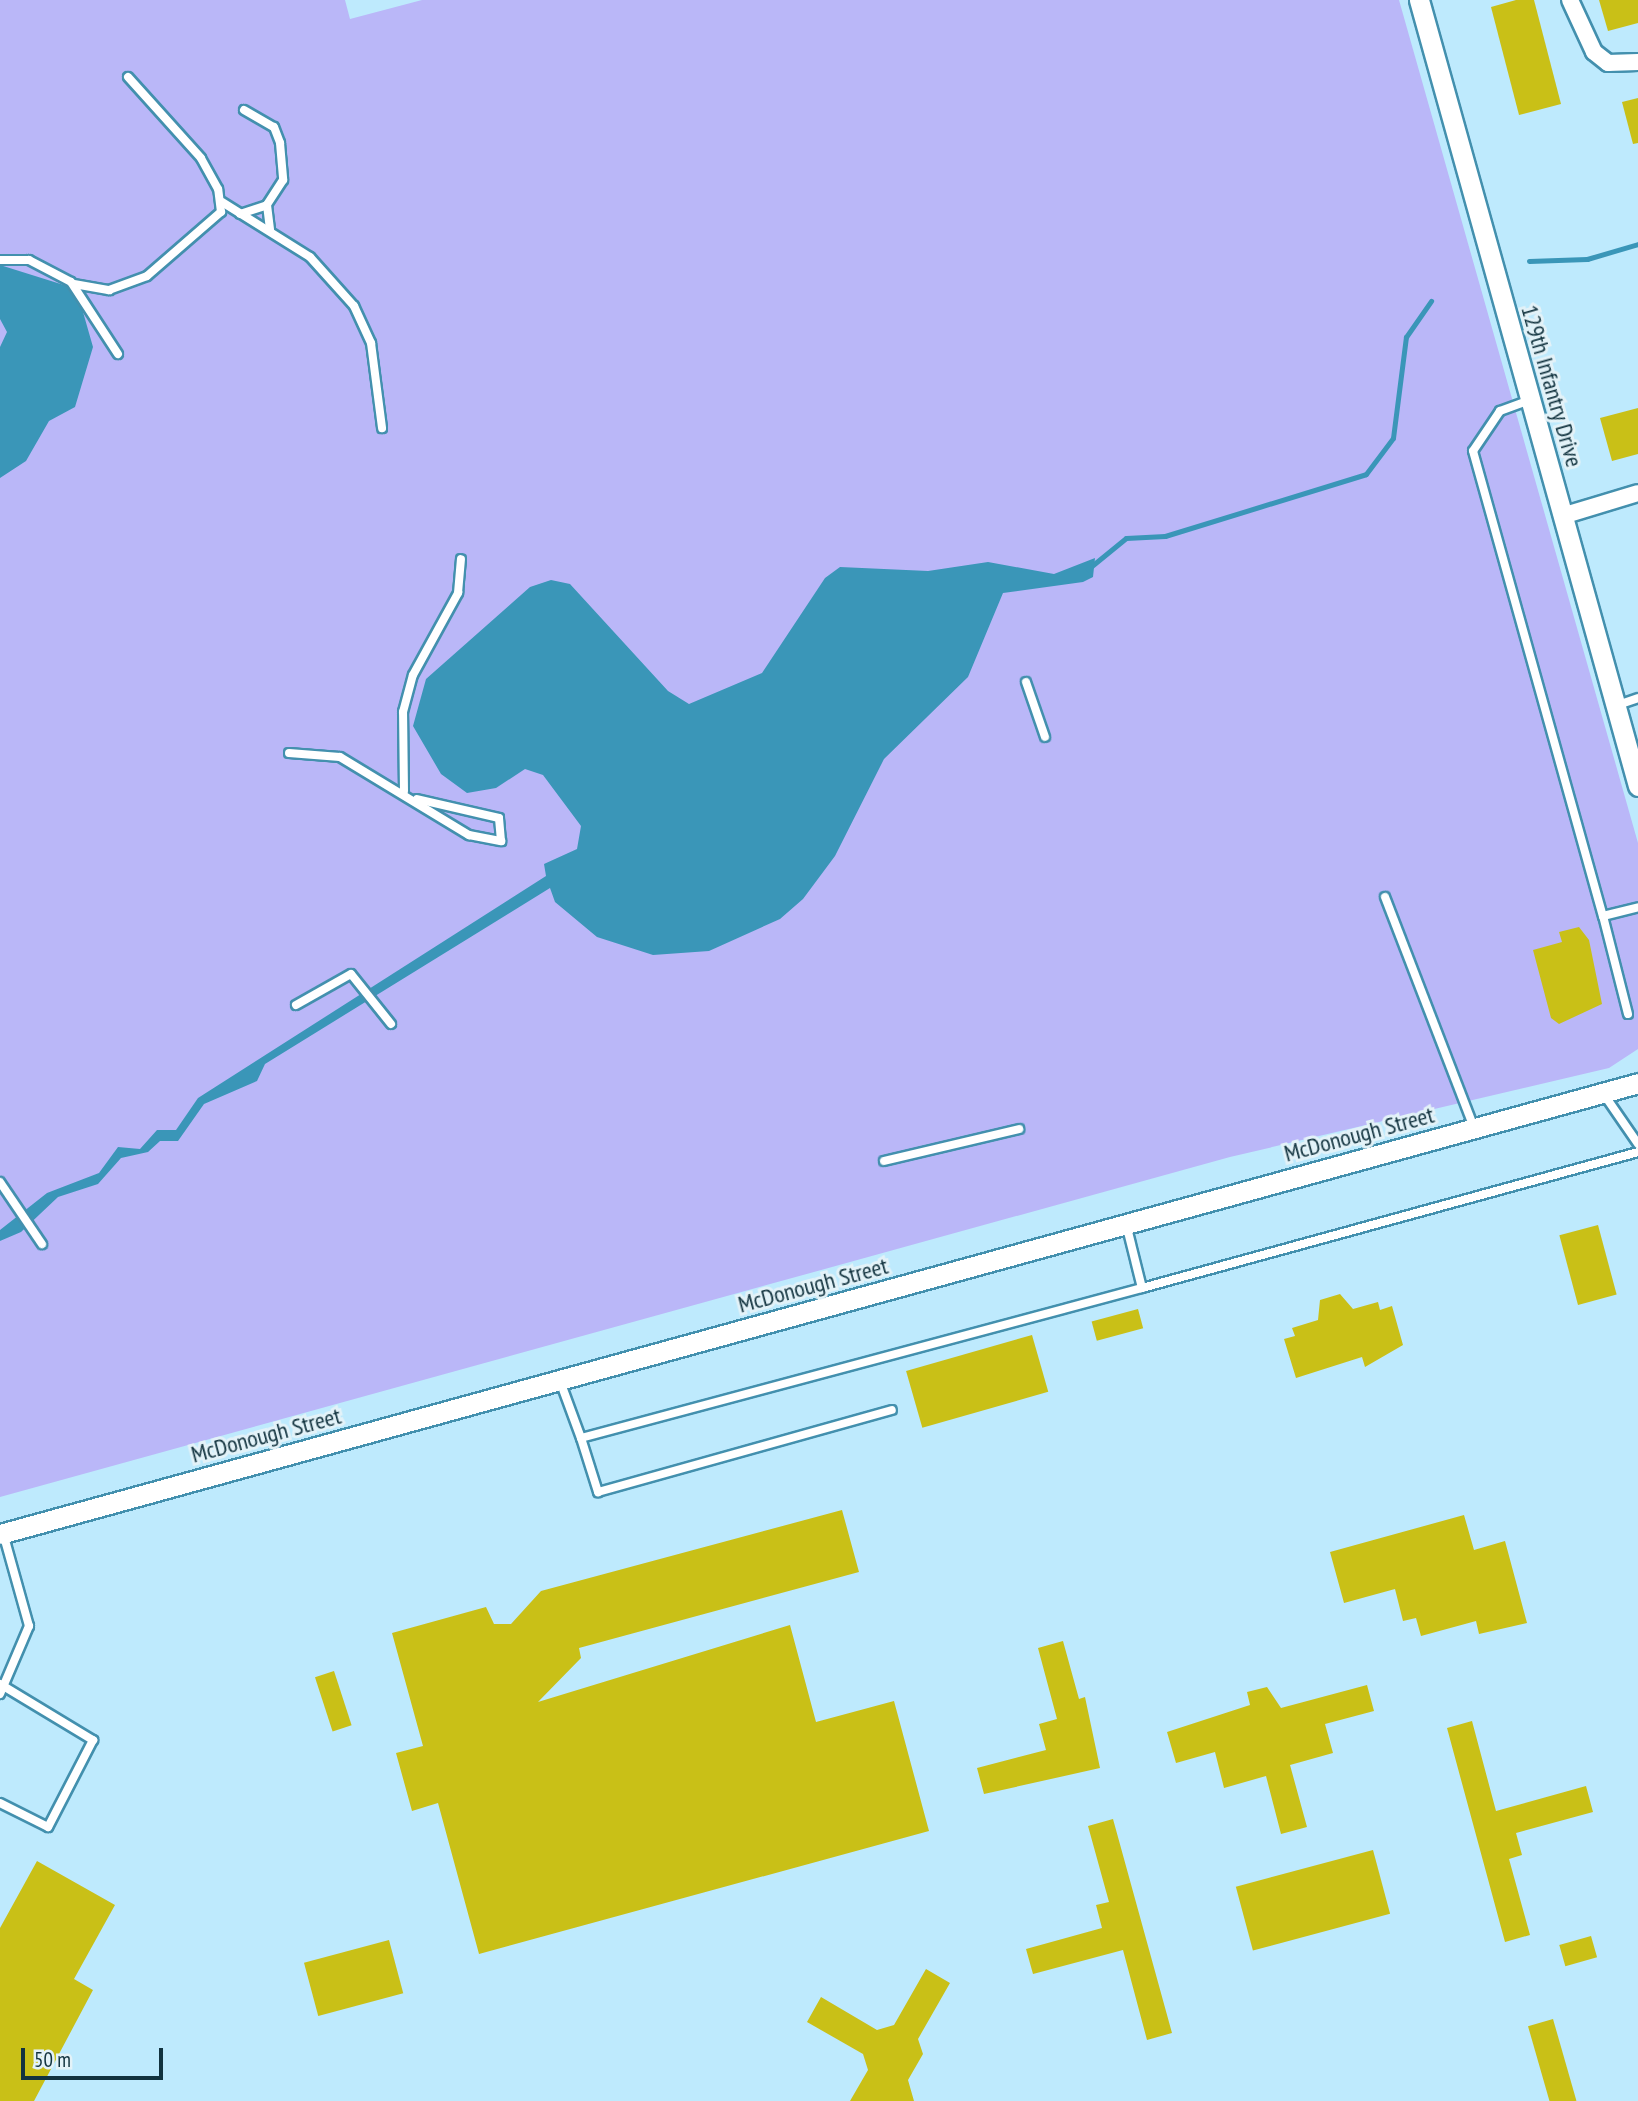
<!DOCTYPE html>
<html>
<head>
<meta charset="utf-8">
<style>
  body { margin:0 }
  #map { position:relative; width:1638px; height:2101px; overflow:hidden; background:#beeafd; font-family:"PT Sans Narrow",sans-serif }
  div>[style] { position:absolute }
  .green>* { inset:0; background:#bab7f8 }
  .water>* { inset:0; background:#3a96b8 }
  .stream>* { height:5px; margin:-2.5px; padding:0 2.5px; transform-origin:2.5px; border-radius:2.5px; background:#3a96b8 }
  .building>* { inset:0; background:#c9c017; transform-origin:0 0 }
  .roads { filter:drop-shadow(2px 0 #4390ae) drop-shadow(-2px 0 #4390ae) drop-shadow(0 2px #4390ae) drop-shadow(0 -2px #4390ae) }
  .service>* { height:8px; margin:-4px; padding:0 4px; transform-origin:4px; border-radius:4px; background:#fff }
  .minor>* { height:16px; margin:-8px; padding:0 8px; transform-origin:8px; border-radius:8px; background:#fff }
  .tertiary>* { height:19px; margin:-9.5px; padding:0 9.5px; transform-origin:9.5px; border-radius:9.5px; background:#fff }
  span { translate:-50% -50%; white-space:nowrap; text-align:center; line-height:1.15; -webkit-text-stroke:6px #e3f2f8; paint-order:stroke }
  .street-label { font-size:24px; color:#12333f }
  .scale { position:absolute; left:21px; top:2048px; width:142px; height:32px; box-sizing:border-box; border:4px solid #12333f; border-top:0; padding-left:9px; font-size:21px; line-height:24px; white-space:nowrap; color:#12333f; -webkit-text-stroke:5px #e3f2f8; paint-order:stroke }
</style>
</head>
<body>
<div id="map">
  <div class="green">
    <i style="clip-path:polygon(0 0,345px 0,350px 19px,422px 0,1399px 0,1638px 843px,1638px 1049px,1609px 1068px,1230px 1157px,0 1497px)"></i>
  </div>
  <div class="water">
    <i style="clip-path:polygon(0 265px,67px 286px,81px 305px,93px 347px,75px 407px,49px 421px,26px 461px,0 478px,0 347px,7px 332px,0 319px)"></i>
    <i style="clip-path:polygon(1095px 558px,1093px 577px,1083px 582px,1003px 593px,968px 677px,884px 759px,835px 856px,803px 899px,780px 919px,709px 951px,653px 955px,597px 937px,555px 902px,550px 888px,265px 1064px,257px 1081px,204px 1104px,178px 1141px,160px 1141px,148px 1152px,121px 1158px,98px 1184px,58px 1197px,21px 1232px,0 1241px,0 1230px,47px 1193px,99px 1173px,118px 1147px,140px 1149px,157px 1130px,176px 1130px,198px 1098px,546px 876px,544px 864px,577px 849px,581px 826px,543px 775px,525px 769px,496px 788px,467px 793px,441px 774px,413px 726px,426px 679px,530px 587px,551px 580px,570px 584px,668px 691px,689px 704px,762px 673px,825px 578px,840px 567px,928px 571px,988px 562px,1054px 574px)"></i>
  </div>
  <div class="stream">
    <i style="left:1529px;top:261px;width:58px;rotate:-2deg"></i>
    <i style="left:1587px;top:259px;width:53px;rotate:-16.4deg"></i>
    <i style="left:1088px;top:569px;width:49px;rotate:-39.2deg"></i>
    <i style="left:1126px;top:538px;width:39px;rotate:-3deg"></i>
    <i style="left:1165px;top:536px;width:210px;rotate:-17.1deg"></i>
    <i style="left:1366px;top:474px;width:45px;rotate:-53.1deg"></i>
    <i style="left:1393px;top:438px;width:102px;rotate:-82.7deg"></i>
    <i style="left:1406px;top:337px;width:44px;rotate:-55.2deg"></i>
  </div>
  <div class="building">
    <i style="clip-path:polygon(1516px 0,1534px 0,1561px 104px,1519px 115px,1491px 7px)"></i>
    <i style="clip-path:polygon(1599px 0,1638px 0,1638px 23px,1608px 31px)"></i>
    <i style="clip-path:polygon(1638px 98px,1638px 143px,1633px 144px,1622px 102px)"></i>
    <i style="clip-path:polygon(1638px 408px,1638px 454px,1612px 461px,1600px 418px)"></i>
    <i style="clip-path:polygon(1579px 927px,1589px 940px,1602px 1004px,1559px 1024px,1551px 1018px,1533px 950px,1562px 942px,1559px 932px)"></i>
    <i style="left:1598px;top:1225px;width:72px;height:40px;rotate:75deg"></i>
    <i style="clip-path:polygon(1340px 1294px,1353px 1309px,1378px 1302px,1380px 1310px,1392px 1306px,1403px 1345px,1365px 1367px,1362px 1357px,1296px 1378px,1284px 1339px,1295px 1336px,1292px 1328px,1318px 1320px,1320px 1300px)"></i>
    <i style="left:1138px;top:1309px;width:20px;height:48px;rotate:75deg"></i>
    <i style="left:1032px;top:1335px;width:59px;height:131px;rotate:74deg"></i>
    <i style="clip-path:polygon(842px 1510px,859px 1572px,579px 1648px,581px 1658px,538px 1702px,790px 1625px,816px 1722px,894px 1701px,929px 1831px,479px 1954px,438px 1803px,412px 1811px,396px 1753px,423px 1746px,392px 1633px,486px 1607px,494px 1624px,511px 1624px,541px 1591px)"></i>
    <i style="clip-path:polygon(1464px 1515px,1474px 1550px,1505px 1541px,1527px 1623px,1479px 1634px,1476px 1621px,1421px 1636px,1416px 1618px,1403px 1621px,1395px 1589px,1344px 1603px,1330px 1552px)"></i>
    <i style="clip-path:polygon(1063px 1641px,1079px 1699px,1085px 1697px,1100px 1768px,984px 1794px,977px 1768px,1046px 1750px,1039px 1724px,1057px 1719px,1038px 1648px)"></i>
    <i style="left:334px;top:1671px;width:57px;height:20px;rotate:72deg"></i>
    <i style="clip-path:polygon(1367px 1685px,1374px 1711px,1325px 1724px,1333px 1753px,1290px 1765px,1307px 1827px,1281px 1834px,1266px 1776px,1224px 1788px,1215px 1752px,1176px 1763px,1167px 1732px,1250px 1705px,1247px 1692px,1267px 1687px,1281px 1708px)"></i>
    <i style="clip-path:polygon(1472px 1721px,1496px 1811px,1586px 1786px,1593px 1812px,1516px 1833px,1522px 1855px,1509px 1859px,1530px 1935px,1505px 1942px,1447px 1728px)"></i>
    <i style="clip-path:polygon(1113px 1819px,1172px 2033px,1147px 2040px,1123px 1950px,1033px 1974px,1026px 1949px,1102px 1928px,1096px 1905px,1109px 1902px,1088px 1826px)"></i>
    <i style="left:1373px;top:1850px;width:66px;height:142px;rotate:75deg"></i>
    <i style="clip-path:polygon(37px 1861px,115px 1905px,74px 1979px,93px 1990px,34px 2101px,0 2101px,0 1928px)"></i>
    <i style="left:1591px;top:1936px;width:22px;height:33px;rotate:74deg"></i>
    <i style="left:389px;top:1940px;width:55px;height:88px;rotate:75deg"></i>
    <i style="clip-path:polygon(926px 1969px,950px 1983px,918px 2039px,923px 2054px,908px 2080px,914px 2101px,850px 2101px,868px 2070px,863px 2054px,807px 2022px,821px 1997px,877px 2030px,894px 2025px)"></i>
    <i style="left:1553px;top:2019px;width:85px;height:26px;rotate:74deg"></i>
  </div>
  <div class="roads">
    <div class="service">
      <i style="left:244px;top:110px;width:34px;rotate:30deg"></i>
      <i style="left:274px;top:127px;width:17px;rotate:69deg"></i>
      <i style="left:280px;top:143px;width:37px;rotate:85deg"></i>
      <i style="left:283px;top:180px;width:30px;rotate:123deg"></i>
      <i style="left:267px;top:205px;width:25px;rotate:83deg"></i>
      <i style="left:222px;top:202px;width:104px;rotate:32deg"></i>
      <i style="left:310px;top:257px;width:66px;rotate:48.1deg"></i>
      <i style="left:354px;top:306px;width:41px;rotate:65.3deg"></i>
      <i style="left:371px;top:343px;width:86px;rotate:82.6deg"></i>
      <i style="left:240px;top:214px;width:28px;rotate:-18deg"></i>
      <i style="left:0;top:260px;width:29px"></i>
      <i style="left:29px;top:260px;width:47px;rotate:27.6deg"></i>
      <i style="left:71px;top:282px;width:86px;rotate:56.9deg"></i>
      <i style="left:74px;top:284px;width:36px;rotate:10deg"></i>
      <i style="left:109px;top:290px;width:40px;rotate:-20.2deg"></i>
      <i style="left:147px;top:276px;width:98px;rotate:-40.9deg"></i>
      <i style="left:221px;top:212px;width:23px;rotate:-97deg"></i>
      <i style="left:218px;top:189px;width:35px;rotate:-119deg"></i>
      <i style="left:201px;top:158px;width:109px;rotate:-132deg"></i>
      <i style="left:1530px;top:400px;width:32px;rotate:160deg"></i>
      <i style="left:1500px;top:411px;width:48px;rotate:124deg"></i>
      <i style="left:1473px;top:451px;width:483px;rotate:74.4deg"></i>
      <i style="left:1026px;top:682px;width:58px;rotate:70.9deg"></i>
      <i style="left:1618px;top:705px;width:21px;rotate:-19deg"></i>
      <i style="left:289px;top:753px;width:51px;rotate:4.5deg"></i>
      <i style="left:340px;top:757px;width:151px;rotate:31.2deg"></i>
      <i style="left:469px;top:835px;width:33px;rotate:11deg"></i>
      <i style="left:501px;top:841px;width:23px;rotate:-95deg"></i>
      <i style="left:499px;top:818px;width:84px;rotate:-167deg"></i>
      <i style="left:404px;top:791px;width:79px;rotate:-90.7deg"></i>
      <i style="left:403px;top:712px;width:38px;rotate:-75deg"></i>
      <i style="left:413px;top:675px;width:94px;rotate:-61.2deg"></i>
      <i style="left:458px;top:593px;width:34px;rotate:-85deg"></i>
      <i style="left:1385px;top:897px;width:248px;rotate:68.9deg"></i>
      <i style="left:296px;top:1005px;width:63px;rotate:-29.4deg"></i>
      <i style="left:351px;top:974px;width:64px;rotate:51.3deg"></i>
      <i style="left:1628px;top:1014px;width:101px;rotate:-104.3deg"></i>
      <i style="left:1603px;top:916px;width:36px;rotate:-14deg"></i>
      <i style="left:1603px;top:1093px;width:62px;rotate:55.5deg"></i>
      <i style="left:884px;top:1161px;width:139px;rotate:-13.3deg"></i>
      <i style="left:0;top:1182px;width:75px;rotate:55.9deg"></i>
      <i style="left:1142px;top:1288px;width:514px;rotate:-15.33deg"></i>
      <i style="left:560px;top:1381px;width:61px;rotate:69.8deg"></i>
      <i style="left:581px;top:1438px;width:581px;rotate:-14.97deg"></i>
      <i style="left:1142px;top:1288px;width:66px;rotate:-104deg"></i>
      <i style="left:581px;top:1438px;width:57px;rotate:72.5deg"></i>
      <i style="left:598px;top:1492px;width:305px;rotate:-15.6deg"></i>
      <i style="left:0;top:1684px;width:109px;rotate:31.1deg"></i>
      <i style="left:93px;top:1740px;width:98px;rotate:117.3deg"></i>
      <i style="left:48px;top:1827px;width:54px;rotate:-153.4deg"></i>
      <i style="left:0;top:1694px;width:74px;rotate:-66.9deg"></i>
      <i style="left:29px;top:1626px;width:97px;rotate:-105.6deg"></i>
    </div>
    <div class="minor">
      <i style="left:1570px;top:0;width:57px;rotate:65.2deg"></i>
      <i style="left:1594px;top:52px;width:18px;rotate:38deg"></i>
      <i style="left:1608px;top:63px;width:30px;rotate:-2deg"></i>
      <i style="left:1562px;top:516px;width:79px;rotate:-16.8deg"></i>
    </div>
    <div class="tertiary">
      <i style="left:1419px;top:0;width:816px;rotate:74.43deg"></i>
      <i style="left:0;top:1534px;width:1699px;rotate:-15.39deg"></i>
    </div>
  </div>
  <div class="street-label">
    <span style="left:1552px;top:386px;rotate:74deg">129th Infantry Drive</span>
    <span style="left:1359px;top:1134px;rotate:-15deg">McDonough Street</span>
    <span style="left:813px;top:1285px;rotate:-15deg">McDonough Street</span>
    <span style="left:266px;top:1435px;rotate:-15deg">McDonough Street</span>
  </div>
  <div class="scale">50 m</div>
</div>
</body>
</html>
